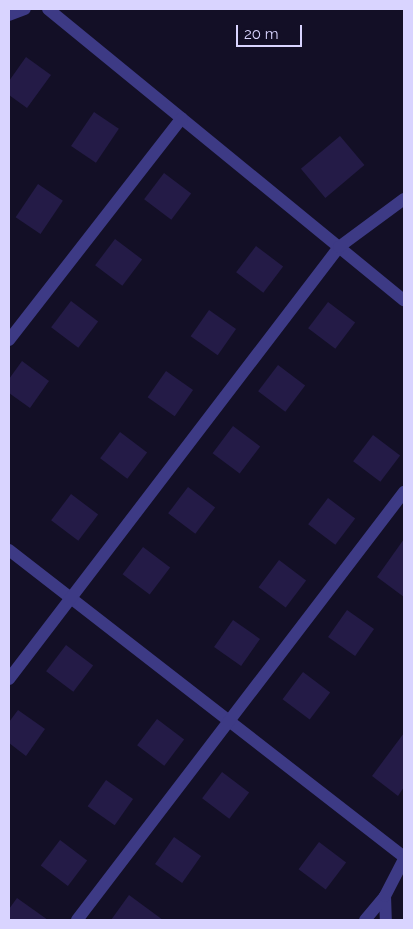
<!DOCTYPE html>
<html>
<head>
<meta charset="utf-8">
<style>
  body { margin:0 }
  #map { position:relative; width:413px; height:929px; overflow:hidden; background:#130f26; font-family:Raleway,sans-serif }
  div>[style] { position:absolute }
  .building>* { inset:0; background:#241b47; transform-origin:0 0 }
  .minor>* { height:12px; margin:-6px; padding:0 6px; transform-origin:6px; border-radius:6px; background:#3d3a85 }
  span { translate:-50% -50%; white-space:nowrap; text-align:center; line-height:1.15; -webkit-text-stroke:5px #130f26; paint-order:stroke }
  .frame { position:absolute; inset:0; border:10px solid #d9d4ff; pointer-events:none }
  .scale { position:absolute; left:236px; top:25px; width:66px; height:22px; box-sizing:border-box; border:2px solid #d9d4ff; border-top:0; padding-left:6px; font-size:15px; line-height:18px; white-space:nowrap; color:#d9d4ff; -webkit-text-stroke:4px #130f26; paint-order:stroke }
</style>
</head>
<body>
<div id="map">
  <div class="building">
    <i style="clip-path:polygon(26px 57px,51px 75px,27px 108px,9px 95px,9px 81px)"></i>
    <i style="left:94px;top:112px;width:30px;height:41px;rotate:34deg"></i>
    <i style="left:340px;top:136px;width:38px;height:51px;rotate:50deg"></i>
    <i style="left:164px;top:173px;width:34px;height:33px;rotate:37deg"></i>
    <i style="left:38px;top:184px;width:30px;height:40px;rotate:34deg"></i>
    <i style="left:115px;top:239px;width:34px;height:33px;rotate:37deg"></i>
    <i style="left:256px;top:246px;width:34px;height:33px;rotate:37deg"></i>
    <i style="left:71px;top:301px;width:34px;height:33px;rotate:37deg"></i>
    <i style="left:328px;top:302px;width:34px;height:33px;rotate:37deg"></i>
    <i style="left:209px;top:310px;width:33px;height:32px;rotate:35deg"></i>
    <i style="clip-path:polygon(22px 361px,49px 381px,30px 408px,9px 393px,9px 379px)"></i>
    <i style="left:278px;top:365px;width:34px;height:33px;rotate:37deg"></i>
    <i style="left:166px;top:371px;width:33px;height:32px;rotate:35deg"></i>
    <i style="left:233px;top:426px;width:34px;height:34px;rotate:37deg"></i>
    <i style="left:120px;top:432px;width:34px;height:33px;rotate:37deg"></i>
    <i style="left:373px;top:435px;width:34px;height:33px;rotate:37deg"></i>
    <i style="left:188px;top:487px;width:34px;height:33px;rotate:37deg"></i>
    <i style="left:71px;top:494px;width:34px;height:33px;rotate:37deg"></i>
    <i style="left:328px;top:498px;width:34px;height:33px;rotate:37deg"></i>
    <i style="clip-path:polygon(404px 539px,404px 597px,377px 577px)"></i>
    <i style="left:143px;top:547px;width:34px;height:34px;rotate:37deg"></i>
    <i style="left:279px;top:560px;width:34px;height:34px;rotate:37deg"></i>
    <i style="left:347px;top:610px;width:33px;height:33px;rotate:35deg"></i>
    <i style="left:233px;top:620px;width:33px;height:33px;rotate:35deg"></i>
    <i style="left:66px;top:645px;width:34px;height:33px;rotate:37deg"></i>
    <i style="left:303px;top:672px;width:34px;height:34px;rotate:37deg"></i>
    <i style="clip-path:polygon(18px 710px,45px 729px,26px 756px,9px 743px,9px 722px)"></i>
    <i style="left:157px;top:719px;width:34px;height:33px;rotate:37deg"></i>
    <i style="clip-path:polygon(404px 733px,404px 787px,398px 796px,372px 776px)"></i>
    <i style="left:222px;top:772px;width:34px;height:33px;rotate:37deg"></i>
    <i style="left:106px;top:780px;width:33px;height:32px;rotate:35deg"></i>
    <i style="left:174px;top:837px;width:33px;height:33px;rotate:35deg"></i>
    <i style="left:60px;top:840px;width:34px;height:32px;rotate:37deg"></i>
    <i style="left:319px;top:842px;width:34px;height:34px;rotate:37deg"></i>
    <i style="clip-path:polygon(129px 895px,163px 920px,111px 920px)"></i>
    <i style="clip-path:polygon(17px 898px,48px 920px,9px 920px,9px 909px)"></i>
  </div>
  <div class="minor">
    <i style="left:48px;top:9px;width:460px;rotate:39.3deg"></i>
    <i style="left:9px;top:15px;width:17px;rotate:-21deg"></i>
    <i style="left:9px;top:340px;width:281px;rotate:-52.1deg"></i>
    <i style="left:9px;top:550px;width:500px;rotate:37.85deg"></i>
    <i style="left:9px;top:679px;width:544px;rotate:-52.62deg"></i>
    <i style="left:339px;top:247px;width:81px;rotate:-36.4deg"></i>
    <i style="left:385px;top:896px;width:24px;rotate:88deg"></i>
    <i style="left:77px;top:920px;width:539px;rotate:-52.62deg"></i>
    <i style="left:365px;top:920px;width:31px;rotate:-50deg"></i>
    <i style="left:385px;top:896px;width:42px;rotate:-62.8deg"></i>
  </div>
  <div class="frame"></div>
  <div class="scale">20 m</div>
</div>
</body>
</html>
